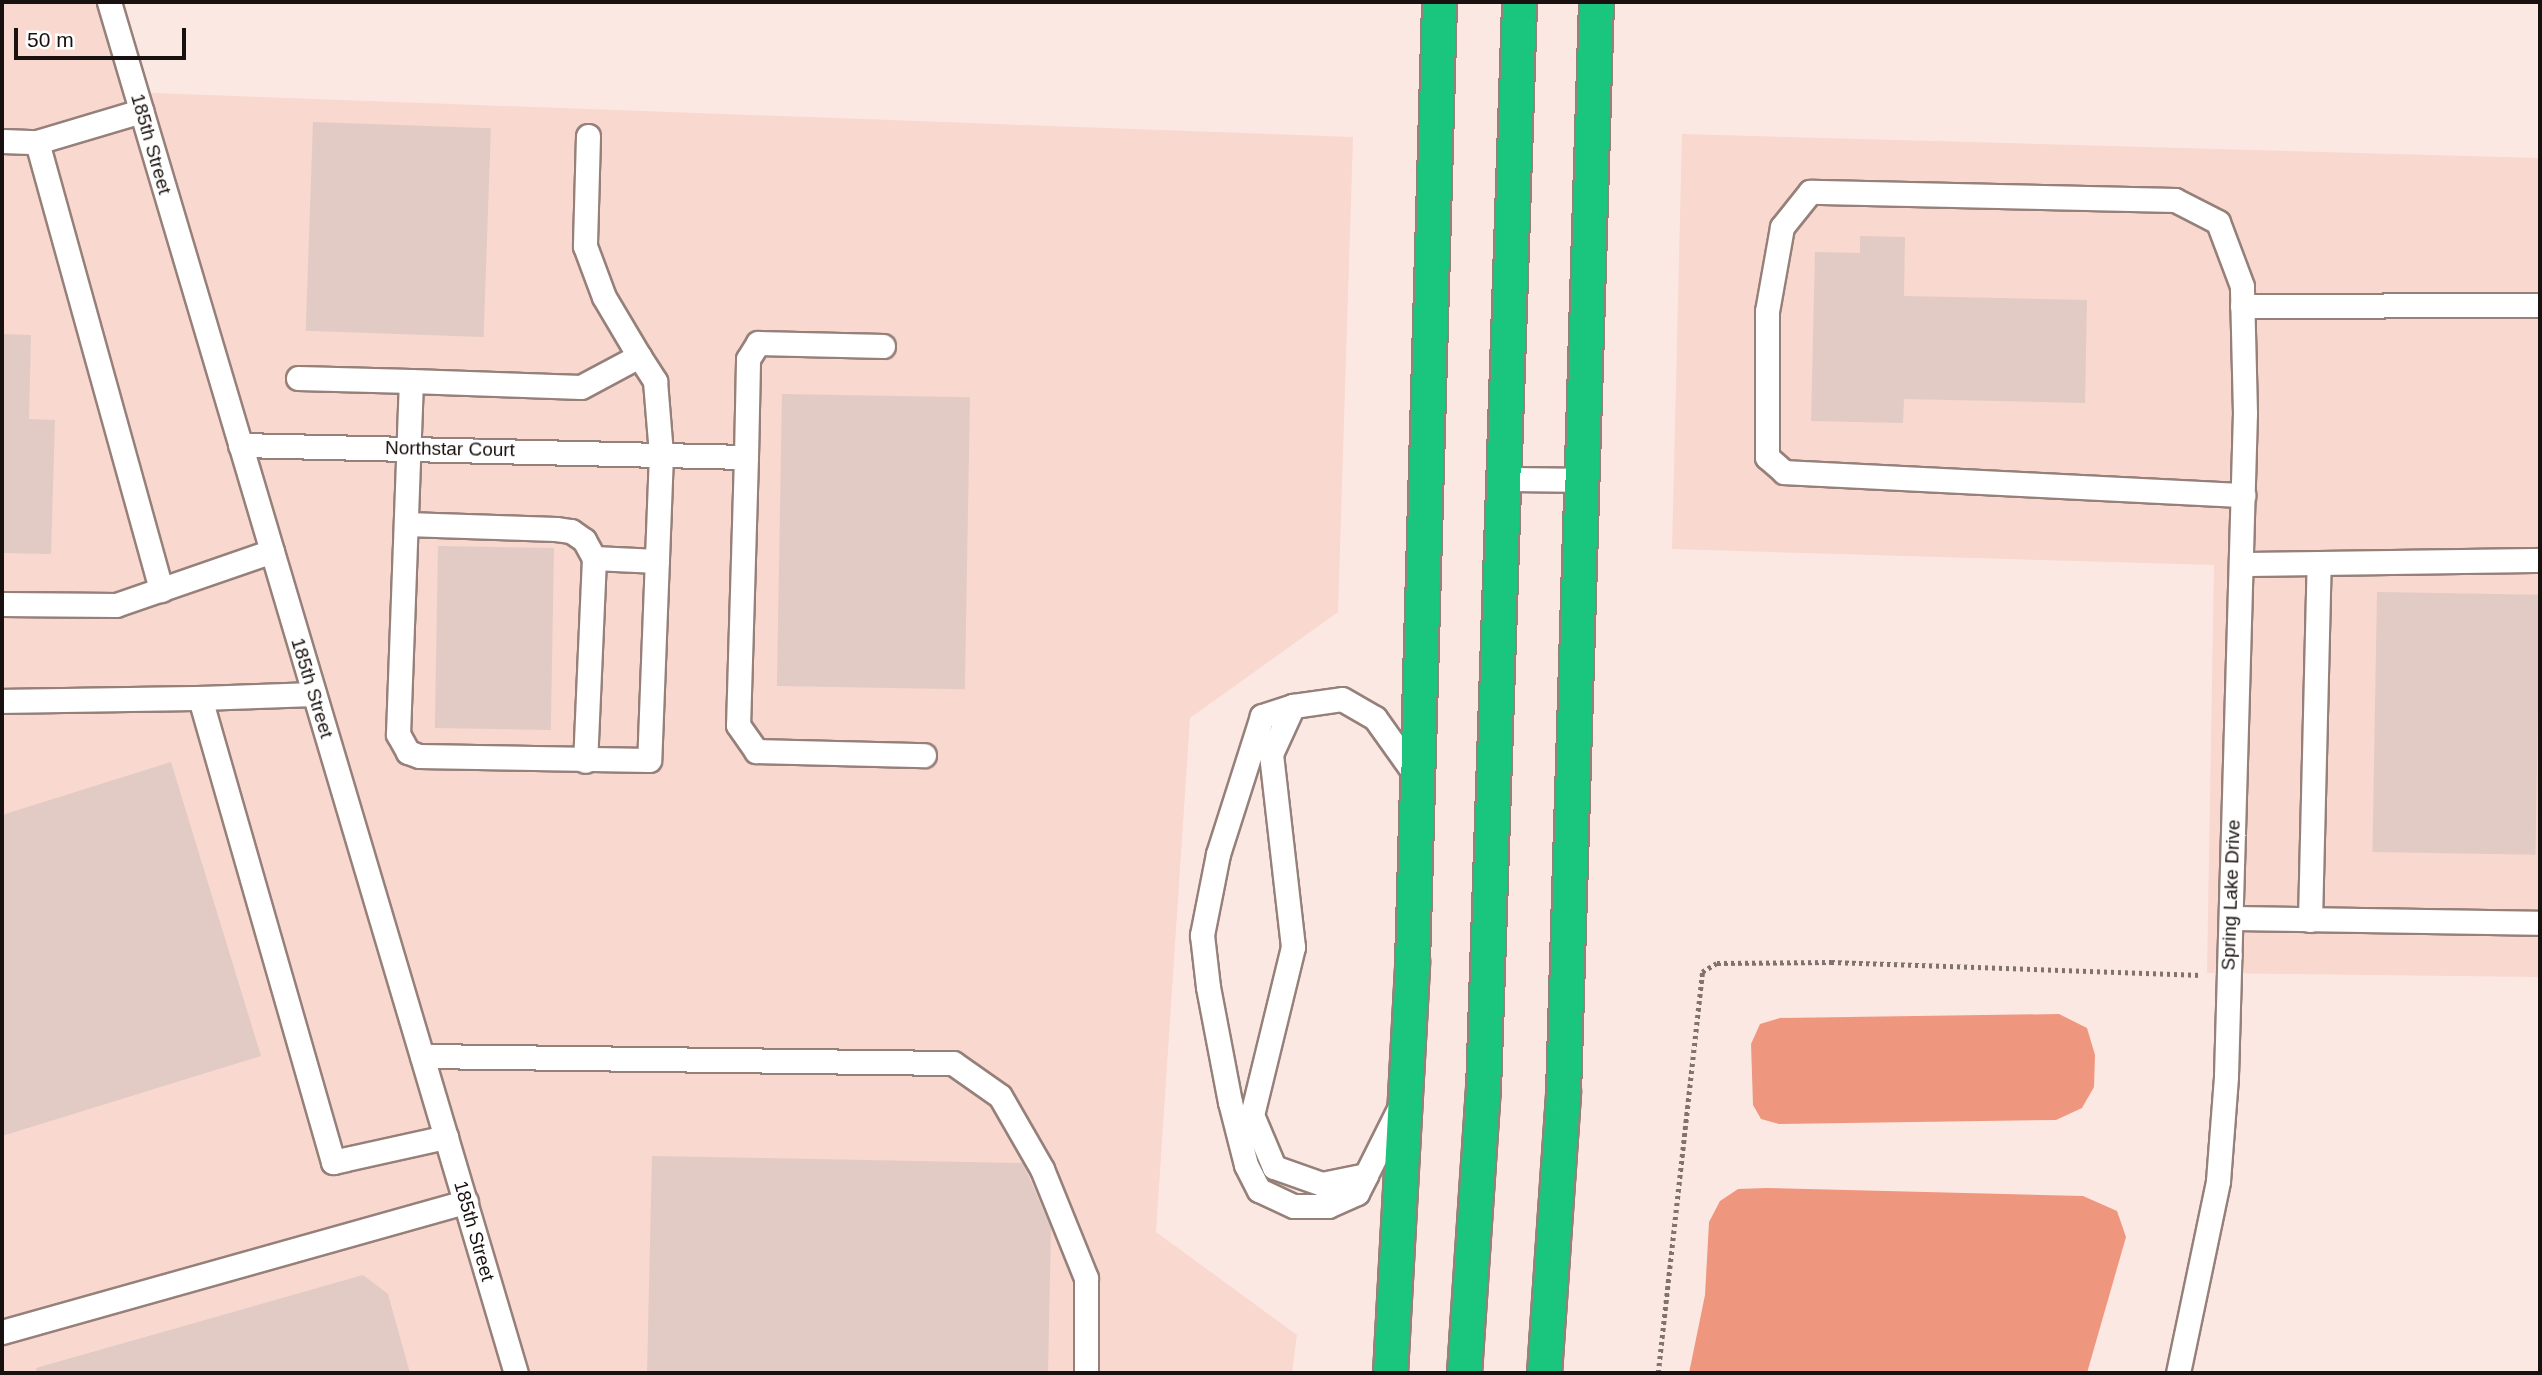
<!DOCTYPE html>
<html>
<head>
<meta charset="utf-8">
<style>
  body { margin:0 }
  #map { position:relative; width:2542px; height:1375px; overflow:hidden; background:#fce8e3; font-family:Arial,sans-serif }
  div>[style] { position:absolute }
  .built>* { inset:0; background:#f8d8cf }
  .water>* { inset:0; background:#ef977e }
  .building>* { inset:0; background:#e2cbc4; transform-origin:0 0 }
  .path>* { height:4.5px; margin-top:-2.25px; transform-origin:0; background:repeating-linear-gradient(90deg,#80736f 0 3.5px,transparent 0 7px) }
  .roads { filter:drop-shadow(2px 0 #96807a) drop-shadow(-2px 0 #96807a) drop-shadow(0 2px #96807a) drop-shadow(0 -2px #96807a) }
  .minor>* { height:23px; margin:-11.5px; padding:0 11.5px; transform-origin:11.5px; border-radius:11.5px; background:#fff }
  .highway>* { height:33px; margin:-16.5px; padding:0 16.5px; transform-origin:16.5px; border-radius:16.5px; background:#1ac67d }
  span { translate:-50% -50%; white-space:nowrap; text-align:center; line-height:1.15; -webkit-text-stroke:5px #fff; paint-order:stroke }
  .street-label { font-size:19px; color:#19110f }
  .frame { position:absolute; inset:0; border:4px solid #19110f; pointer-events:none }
  .scale { position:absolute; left:14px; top:28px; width:172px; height:32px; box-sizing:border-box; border:4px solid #19110f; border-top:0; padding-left:9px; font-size:21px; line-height:24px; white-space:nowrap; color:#19110f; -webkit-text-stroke:5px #fff; paint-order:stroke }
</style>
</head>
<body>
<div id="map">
  <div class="built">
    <i style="clip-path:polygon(2px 2px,99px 2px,124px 92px,1353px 137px,1338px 612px,1190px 718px,1156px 1232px,1297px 1335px,1292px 1373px,2px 1373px)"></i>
    <i style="clip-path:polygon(1682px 134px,2540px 158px,2540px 977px,2207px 973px,2214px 565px,1672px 549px)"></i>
  </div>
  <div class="water">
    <i style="clip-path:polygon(2059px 1014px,2087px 1028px,2095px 1055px,2094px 1087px,2082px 1108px,2056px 1120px,1779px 1124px,1761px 1119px,1753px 1105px,1751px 1044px,1760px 1024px,1780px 1018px)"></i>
    <i style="clip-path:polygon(1766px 1188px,2083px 1196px,2117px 1211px,2126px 1237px,2087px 1373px,1689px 1373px,1705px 1295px,1709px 1222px,1720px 1201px,1738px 1189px)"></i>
  </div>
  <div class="building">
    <i style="left:313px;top:122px;width:178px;height:209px;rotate:2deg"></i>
    <i style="clip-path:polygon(1860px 236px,1905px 237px,1904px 296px,2087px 300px,2085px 403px,1904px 399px,1903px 423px,1811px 421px,1815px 252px,1860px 253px)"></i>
    <i style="clip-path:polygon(2px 334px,31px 335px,29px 419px,55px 420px,51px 554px,2px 553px)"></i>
    <i style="left:782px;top:394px;width:188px;height:292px;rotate:1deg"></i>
    <i style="left:438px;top:546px;width:116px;height:182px;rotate:1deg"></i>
    <i style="left:2377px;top:592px;width:163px;height:260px;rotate:1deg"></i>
    <i style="clip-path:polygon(171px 762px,261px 1056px,2px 1136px,2px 815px)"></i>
    <i style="clip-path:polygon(652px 1156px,1023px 1163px,1051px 1228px,1048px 1373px,647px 1373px)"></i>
    <i style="clip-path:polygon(363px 1275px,388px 1294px,410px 1373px,37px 1373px,36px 1368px)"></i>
  </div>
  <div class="path">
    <i style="left:1658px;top:1373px;width:403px;rotate:-83.7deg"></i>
    <i style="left:1702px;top:972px;width:17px;rotate:-31deg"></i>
    <i style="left:1717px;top:963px;width:114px;rotate:-0.5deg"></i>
    <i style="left:1831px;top:962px;width:371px;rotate:2deg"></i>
  </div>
  <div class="roads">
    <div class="minor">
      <i style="left:109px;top:2px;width:1430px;rotate:73.47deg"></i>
      <i style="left:588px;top:136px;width:110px;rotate:91.6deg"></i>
      <i style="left:585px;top:246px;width:54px;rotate:69.6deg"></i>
      <i style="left:604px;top:297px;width:69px;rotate:59.3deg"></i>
      <i style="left:2px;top:141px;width:35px;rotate:2deg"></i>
      <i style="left:37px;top:142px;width:109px;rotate:-16.6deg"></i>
      <i style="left:37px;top:142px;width:465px;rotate:74.5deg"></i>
      <i style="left:2242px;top:306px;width:298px;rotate:-0.2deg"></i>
      <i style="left:639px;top:356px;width:30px;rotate:57deg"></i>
      <i style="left:655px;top:381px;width:73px;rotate:85.3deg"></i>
      <i style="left:661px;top:454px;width:306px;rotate:92.2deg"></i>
      <i style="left:649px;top:760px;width:230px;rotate:-179deg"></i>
      <i style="left:419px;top:756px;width:12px;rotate:-160deg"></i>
      <i style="left:408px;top:752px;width:21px;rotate:-119deg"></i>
      <i style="left:398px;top:734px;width:353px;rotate:-87.9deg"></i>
      <i style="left:411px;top:381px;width:170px;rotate:2deg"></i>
      <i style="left:581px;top:387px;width:66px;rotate:-28.1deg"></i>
      <i style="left:298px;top:378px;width:113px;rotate:1.5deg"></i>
      <i style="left:240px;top:445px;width:506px;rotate:1.36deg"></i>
      <i style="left:746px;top:457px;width:98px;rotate:-88.8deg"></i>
      <i style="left:748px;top:359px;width:19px;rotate:-58deg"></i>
      <i style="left:758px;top:343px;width:125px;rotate:1.4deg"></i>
      <i style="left:746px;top:457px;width:268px;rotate:91.7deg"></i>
      <i style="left:738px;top:725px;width:32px;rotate:55deg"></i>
      <i style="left:756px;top:751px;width:168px;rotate:1.4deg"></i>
      <i style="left:1501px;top:479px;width:80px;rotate:0.7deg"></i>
      <i style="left:406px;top:524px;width:150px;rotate:1.9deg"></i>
      <i style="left:556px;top:529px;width:15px;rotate:8deg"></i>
      <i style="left:571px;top:531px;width:16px;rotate:35deg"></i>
      <i style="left:584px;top:540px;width:21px;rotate:61deg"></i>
      <i style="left:594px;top:558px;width:203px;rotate:92.5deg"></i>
      <i style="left:594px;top:558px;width:63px;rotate:2.7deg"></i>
      <i style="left:2241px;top:564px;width:299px;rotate:-0.8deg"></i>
      <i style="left:2px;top:604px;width:114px;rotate:0.5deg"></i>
      <i style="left:116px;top:605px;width:165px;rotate:-19.1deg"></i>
      <i style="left:314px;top:694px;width:114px;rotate:178deg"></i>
      <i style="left:200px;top:698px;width:483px;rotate:74deg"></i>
      <i style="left:333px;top:1162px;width:116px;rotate:-12.5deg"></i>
      <i style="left:2px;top:701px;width:198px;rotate:-0.9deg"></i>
      <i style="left:1293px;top:706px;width:33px;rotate:162deg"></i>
      <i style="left:1262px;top:716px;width:145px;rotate:107.7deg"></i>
      <i style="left:1218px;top:854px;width:83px;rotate:101.2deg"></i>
      <i style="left:1202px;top:935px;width:52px;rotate:83.4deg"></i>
      <i style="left:1208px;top:987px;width:117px;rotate:79.2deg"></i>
      <i style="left:1230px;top:1102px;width:65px;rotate:75.7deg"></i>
      <i style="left:1246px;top:1165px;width:28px;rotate:63deg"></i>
      <i style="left:1259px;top:1190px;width:38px;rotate:25deg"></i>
      <i style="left:1294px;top:1206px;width:34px"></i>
      <i style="left:1328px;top:1206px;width:32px;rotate:-24deg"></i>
      <i style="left:1357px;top:1193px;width:20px;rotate:-63deg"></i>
      <i style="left:2231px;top:918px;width:309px;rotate:0.9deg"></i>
      <i style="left:2310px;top:920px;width:357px;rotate:-88.6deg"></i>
      <i style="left:422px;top:1056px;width:531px;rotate:0.76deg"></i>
      <i style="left:953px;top:1063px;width:57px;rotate:35.1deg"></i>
      <i style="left:1000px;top:1096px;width:84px;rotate:60.1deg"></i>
      <i style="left:1042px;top:1169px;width:118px;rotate:68deg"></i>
      <i style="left:1086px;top:1278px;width:95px;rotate:90deg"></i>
      <i style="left:1400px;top:1107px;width:76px;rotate:116.6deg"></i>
      <i style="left:1366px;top:1175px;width:45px;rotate:168.4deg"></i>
      <i style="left:1322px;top:1184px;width:51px;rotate:-160.5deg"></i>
      <i style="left:1274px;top:1167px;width:56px;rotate:-112.9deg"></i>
      <i style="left:1252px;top:1115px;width:173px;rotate:-76.3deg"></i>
      <i style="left:1293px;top:947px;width:194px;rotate:-96.5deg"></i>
      <i style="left:1271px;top:754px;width:53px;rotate:-65.4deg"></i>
      <i style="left:1293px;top:706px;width:49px;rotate:-8.1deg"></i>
      <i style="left:1342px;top:699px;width:38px;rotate:30deg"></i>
      <i style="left:1375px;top:718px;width:72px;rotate:54.6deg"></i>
      <i style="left:2px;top:1332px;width:482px;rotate:-15.7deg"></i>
      <i style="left:2178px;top:1373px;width:196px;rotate:-78.2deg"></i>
      <i style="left:2218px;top:1181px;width:105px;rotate:-85.6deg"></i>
      <i style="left:2226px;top:1076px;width:663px;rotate:-88.36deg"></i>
      <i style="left:2245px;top:413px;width:127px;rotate:-91.4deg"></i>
      <i style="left:2242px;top:286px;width:68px;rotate:-110.6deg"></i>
      <i style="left:2218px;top:222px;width:48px;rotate:-152.9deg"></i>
      <i style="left:2175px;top:200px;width:365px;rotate:-178.7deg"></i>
      <i style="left:1810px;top:192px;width:45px;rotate:128.7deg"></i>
      <i style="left:1782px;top:227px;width:85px;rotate:100.1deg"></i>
      <i style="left:1767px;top:311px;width:146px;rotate:90deg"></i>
      <i style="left:1767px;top:457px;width:23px;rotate:41deg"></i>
      <i style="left:1784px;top:472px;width:460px;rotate:2.9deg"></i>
    </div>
    <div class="highway">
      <i style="left:1390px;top:1373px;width:411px;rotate:-86.9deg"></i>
      <i style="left:1412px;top:963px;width:961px;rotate:-88.39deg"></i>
      <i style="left:1464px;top:1373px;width:284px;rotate:-86.2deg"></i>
      <i style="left:1483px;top:1090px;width:1089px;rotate:-88.1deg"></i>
      <i style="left:1544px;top:1373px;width:281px;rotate:-86.1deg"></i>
      <i style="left:1563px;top:1093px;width:1091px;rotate:-88.27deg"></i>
    </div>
  </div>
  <div class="street-label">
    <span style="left:151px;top:144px;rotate:74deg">185th Street</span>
    <span style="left:450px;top:449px;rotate:1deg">Northstar Court</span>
    <span style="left:312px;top:688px;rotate:73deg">185th Street</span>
    <span style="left:2231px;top:895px;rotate:-88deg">Spring Lake Drive</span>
    <span style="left:474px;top:1231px;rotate:74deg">185th Street</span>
  </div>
  <div class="frame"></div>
  <div class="scale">50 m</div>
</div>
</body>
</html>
